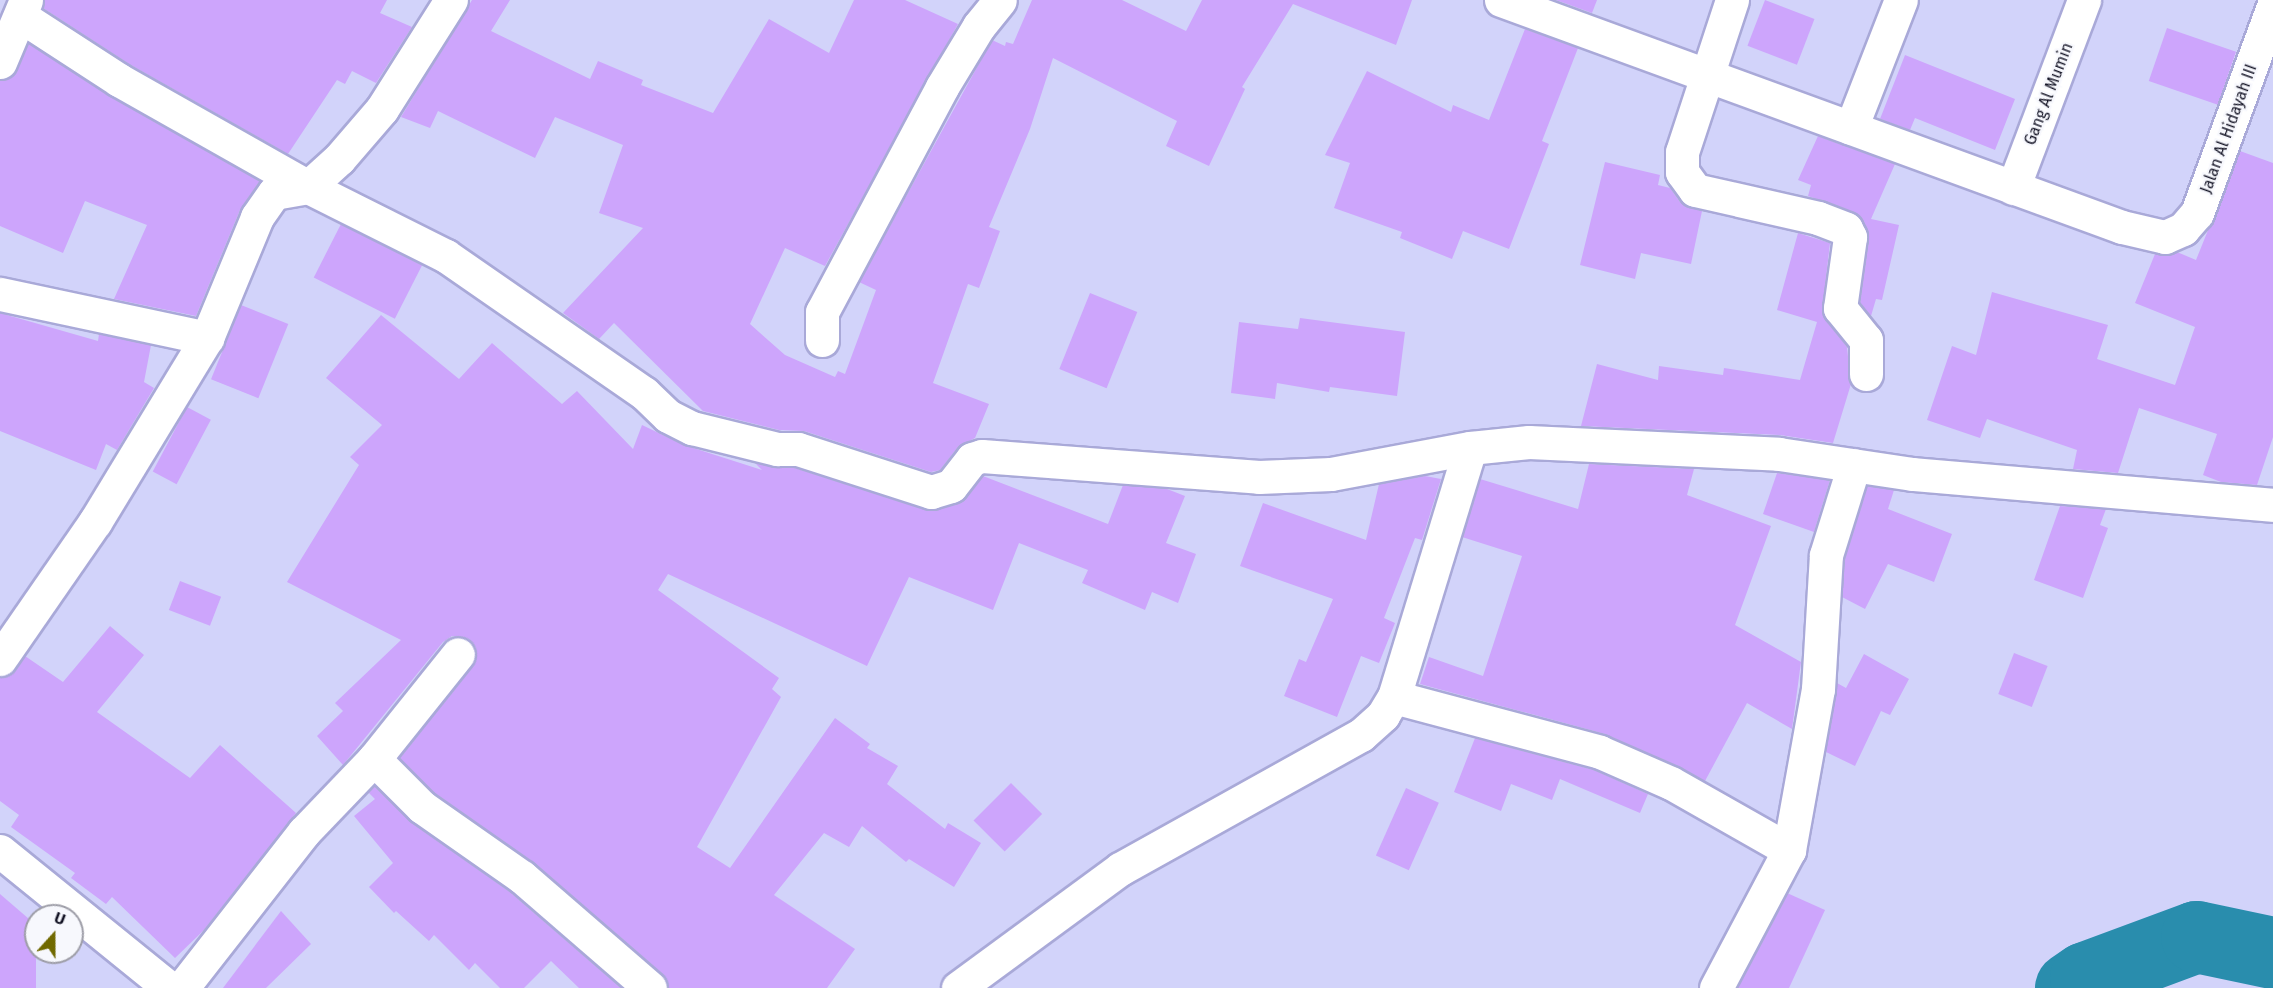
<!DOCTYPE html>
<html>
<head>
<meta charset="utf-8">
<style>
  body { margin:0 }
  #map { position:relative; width:2273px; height:988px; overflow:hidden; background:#d2d3fa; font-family:"Fira Sans",sans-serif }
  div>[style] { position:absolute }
  .river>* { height:72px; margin:-36px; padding:0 36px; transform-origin:36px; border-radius:36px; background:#298dad }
  .building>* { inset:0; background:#cda5fc; transform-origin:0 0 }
  .roads { filter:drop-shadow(2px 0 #a9a9d8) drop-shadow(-2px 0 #a9a9d8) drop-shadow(0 2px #a9a9d8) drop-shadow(0 -2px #a9a9d8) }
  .minor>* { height:33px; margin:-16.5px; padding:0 16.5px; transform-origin:16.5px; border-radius:16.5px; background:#fff }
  span { translate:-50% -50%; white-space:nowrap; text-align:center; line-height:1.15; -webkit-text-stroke:4.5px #f7f8fd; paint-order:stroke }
  .street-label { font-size:16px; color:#151526 }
  .north { position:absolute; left:24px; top:904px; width:60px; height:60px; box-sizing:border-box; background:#f7f8fd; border:2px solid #9d9da7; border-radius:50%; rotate:21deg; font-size:16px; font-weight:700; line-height:24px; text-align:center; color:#151526 }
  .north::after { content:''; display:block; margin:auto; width:21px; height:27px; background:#706900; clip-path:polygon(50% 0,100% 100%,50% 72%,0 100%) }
</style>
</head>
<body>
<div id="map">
  <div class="river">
    <i style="left:2071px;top:988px;width:18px;rotate:-34deg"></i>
    <i style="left:2086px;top:978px;width:118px;rotate:-20.3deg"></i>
    <i style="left:2197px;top:937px;width:78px;rotate:11.9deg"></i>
  </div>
  <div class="building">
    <i style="clip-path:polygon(44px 0,387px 0,380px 13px,412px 27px,376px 83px,352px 71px,345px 84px,337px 80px,288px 154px,129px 64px,43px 8px)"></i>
    <i style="clip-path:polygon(472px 0,510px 0,491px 31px,590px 79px,598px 61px,643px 80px,641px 85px,713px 113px,769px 19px,829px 53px,854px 0,905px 0,958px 24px,825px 266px,785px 248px,750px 324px,785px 355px,835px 377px,838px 371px,845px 374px,876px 290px,859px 282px,992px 40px,1005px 46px,1006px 42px,1013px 44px,1032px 0,1122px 0,1186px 31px,1202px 0,1412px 0,1396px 45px,1293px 4px,1242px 87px,1245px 89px,1209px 166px,1166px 146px,1177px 121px,1053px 58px,1030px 129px,989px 227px,1000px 231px,979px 288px,968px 284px,933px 383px,989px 404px,975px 438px,958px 447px,940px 470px,931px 472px,804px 431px,779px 430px,703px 411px,614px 323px,599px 339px,563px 313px,643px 228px,599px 213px,623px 145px,555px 117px,535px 158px,438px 111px,430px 128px,401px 117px)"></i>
    <i style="clip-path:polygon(1556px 0,1597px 0,1592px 13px)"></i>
    <i style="left:1765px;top:0;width:53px;height:49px;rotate:21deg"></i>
    <i style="left:2167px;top:28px;width:73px;height:56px;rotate:19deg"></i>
    <i style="clip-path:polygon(1525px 29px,1578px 48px,1542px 141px,1549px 144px,1509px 249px,1463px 231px,1452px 259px,1400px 238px,1402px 232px,1334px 208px,1350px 163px,1325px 155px,1367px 71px,1451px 112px,1453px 105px,1489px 120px)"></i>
    <i style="clip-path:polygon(28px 43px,110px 96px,260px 181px,240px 210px,196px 316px,114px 299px,147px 225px,85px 201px,63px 253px,0 226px,0 80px,11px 77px,17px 70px)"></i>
    <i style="clip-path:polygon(1905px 55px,2015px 99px,1995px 150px,1915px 118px,1910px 130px,1880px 119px)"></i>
    <i style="clip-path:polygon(1818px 136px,1895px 164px,1871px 219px,1899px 225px,1882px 300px,1876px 299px,1871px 316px,1860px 303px,1869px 240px,1863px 221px,1853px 212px,1808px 196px,1811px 185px,1798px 180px)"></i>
    <i style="clip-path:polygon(2240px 151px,2273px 163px,2273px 437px,2257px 485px,2221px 482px,2203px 475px,2217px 434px,2139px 408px,2118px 473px,2073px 469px,2077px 450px,1987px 419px,1980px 438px,1927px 420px,1952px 346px,1976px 355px,1992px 292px,2108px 325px,2097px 359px,2175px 385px,2195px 327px,2135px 303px,2155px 254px,2177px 252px,2196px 260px)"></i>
    <i style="clip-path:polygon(1605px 162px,1660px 175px,1658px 185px,1670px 188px,1680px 202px,1702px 211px,1691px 264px,1641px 253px,1635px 279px,1580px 265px)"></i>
    <i style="left:341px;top:224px;width:91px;height:60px;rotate:27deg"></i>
    <i style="clip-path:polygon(1798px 233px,1830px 243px,1822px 313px,1847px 347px,1851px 384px,1833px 443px,1780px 435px,1581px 426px,1597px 364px,1658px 380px,1659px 366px,1723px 375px,1724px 368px,1800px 380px,1817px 322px,1777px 310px)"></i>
    <i style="left:1090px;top:293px;width:51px;height:82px;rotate:22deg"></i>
    <i style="left:241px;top:305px;width:51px;height:80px;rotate:22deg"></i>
    <i style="clip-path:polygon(0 313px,98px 341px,99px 334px,151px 345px,144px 382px,154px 388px,117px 450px,106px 444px,96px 470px,0 431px)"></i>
    <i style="clip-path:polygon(381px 315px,459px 379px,492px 343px,562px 404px,577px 391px,633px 449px,642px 425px,684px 445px,762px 470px,755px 463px,795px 468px,926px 510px,957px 504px,983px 476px,1108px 524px,1123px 485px,1167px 489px,1185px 496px,1166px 543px,1196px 554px,1178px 603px,1152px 592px,1145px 610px,1082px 583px,1088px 570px,1019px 543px,993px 610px,909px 577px,867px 666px,668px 574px,658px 590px,779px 678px,772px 689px,781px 697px,697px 847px,730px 868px,835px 718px,870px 744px,867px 748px,898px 766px,887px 784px,945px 829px,948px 823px,981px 843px,954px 887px,909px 859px,906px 862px,862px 826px,849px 847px,824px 833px,774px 895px,855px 949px,827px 988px,668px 988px,662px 974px,534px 863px,434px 793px,399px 758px,473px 665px,476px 648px,469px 639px,452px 636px,443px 642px,343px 765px,317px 736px,343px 711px,335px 703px,401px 640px,287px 582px,359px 465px,350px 457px,382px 425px,326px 378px)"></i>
    <i style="clip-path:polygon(1300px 318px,1405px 332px,1397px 396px,1330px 387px,1329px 392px,1277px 383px,1275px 399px,1231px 393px,1239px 322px,1298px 329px)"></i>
    <i style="left:187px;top:407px;width:27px;height:73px;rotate:28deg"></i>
    <i style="clip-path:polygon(1589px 464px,1694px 469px,1687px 495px,1771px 526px,1735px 625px,1801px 662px,1792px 729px,1747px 703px,1705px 781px,1605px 734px,1420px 684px,1429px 657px,1483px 676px,1522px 556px,1462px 537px,1480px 479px,1578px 509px)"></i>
    <i style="clip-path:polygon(1777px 473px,1830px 480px,1814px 532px,1763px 514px)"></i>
    <i style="clip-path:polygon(1425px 476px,1441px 479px,1422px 540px,1415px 538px,1384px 618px,1395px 623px,1379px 663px,1361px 656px,1337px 717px,1284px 696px,1299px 659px,1306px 662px,1333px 599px,1240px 566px,1263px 503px,1366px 540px,1379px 484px)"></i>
    <i style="clip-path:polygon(1867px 486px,1894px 490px,1888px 509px,1952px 534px,1934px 582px,1888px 564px,1865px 609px,1842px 597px,1845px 558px)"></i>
    <i style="clip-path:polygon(2060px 506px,2106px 509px,2100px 525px,2108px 528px,2083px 598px,2034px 580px)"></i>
    <i style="left:180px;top:581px;width:44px;height:31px;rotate:21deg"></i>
    <i style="clip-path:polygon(110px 626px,144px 655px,97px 712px,190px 778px,220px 745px,296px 813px,204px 930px,175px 958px,112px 897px,106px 904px,71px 878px,75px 873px,11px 827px,19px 815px,0 801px,0 677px,15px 670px,25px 656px,63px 682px)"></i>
    <i style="left:2014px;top:653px;width:36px;height:44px;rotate:21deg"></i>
    <i style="clip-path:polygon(1864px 654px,1909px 679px,1890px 715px,1881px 711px,1855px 766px,1826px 752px,1837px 683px,1846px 688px)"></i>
    <i style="clip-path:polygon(1475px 738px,1594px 770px,1648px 794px,1640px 813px,1560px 779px,1552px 800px,1511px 784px,1501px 811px,1454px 792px)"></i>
    <i style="left:1011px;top:783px;width:44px;height:53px;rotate:45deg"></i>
    <i style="clip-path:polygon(374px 786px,411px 822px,510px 892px,621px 988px,579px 988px,551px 961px,524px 988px,500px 988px,475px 963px,469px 970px,434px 935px,429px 941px,396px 911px,394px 913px,369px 887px,393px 863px,354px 816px,375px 799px,368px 792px)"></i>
    <i style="left:1406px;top:788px;width:36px;height:74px;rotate:24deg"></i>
    <i style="clip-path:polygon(1787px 893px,1825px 910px,1789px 988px,1737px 988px)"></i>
    <i style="clip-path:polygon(0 894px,36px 925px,36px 988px,0 988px)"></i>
    <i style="clip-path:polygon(281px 911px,311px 944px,266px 988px,223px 988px)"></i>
  </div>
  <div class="roads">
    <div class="minor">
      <i style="left:1501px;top:0;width:661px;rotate:20.08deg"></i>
      <i style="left:2122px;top:227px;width:44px;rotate:13.1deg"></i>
      <i style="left:2165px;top:237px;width:20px;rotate:-24deg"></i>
      <i style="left:2183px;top:229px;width:21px;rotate:-49deg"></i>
      <i style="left:2197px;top:213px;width:221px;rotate:-69.8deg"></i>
      <i style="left:1732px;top:0;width:160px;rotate:108.2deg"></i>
      <i style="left:1682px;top:152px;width:20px;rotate:90deg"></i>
      <i style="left:1682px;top:172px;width:22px;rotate:54deg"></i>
      <i style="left:1695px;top:190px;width:126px;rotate:12.8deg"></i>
      <i style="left:1818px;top:218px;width:30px;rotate:21deg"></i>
      <i style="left:1846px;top:229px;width:9px;rotate:63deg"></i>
      <i style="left:1850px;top:237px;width:72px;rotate:98deg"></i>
      <i style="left:1840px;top:308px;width:41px;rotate:50.9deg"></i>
      <i style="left:1866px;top:340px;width:34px;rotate:90deg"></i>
      <i style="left:22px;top:17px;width:116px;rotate:33deg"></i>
      <i style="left:119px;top:80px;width:217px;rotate:29.5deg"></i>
      <i style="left:308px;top:187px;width:154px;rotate:26.6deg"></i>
      <i style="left:446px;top:256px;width:241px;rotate:34.7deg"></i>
      <i style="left:644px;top:393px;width:33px;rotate:44deg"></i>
      <i style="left:668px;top:416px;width:27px;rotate:27deg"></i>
      <i style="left:692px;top:428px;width:88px;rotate:13.9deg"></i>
      <i style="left:777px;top:449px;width:21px"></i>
      <i style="left:798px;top:449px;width:140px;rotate:17.9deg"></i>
      <i style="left:931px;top:492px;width:21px;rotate:-17deg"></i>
      <i style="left:951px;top:486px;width:34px;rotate:-52deg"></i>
      <i style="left:972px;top:459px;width:10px;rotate:-17deg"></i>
      <i style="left:982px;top:456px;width:278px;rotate:4.3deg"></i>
      <i style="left:1259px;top:477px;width:72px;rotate:-2.4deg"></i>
      <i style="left:1331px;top:474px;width:141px;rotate:-10.6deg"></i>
      <i style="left:1470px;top:448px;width:59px;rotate:-5.8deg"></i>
      <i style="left:1529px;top:442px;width:250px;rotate:2.7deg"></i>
      <i style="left:1779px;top:454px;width:135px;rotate:8.5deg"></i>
      <i style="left:1913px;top:474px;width:361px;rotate:4.9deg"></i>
      <i style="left:0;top:62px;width:67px;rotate:-67.2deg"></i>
      <i style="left:1851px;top:128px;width:137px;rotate:-68.7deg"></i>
      <i style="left:2013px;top:188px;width:201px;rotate:-69.3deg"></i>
      <i style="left:0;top:294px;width:212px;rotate:12deg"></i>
      <i style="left:822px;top:340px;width:28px;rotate:-90deg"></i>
      <i style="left:822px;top:312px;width:255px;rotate:-61.9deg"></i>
      <i style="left:942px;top:87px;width:71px;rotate:-58.8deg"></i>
      <i style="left:979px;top:26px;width:33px;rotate:-51deg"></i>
      <i style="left:0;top:659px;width:167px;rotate:-55.3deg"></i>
      <i style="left:95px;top:522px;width:215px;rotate:-58.7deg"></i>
      <i style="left:207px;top:338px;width:131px;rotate:-67.5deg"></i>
      <i style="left:257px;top:217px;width:29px;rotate:-55deg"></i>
      <i style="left:274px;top:193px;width:35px;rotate:-10deg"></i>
      <i style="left:308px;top:187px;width:42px;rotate:-42.1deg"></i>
      <i style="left:339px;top:159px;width:66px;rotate:-49.3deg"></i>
      <i style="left:382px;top:109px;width:129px;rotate:-57.7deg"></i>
      <i style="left:1394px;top:697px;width:213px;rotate:14.9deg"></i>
      <i style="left:1600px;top:752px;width:77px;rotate:23.6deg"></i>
      <i style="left:1671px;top:783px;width:136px;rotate:29.6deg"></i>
      <i style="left:374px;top:759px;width:68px;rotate:45deg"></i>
      <i style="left:422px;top:807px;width:122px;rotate:35deg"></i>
      <i style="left:522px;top:877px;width:169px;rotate:40.9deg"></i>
      <i style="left:0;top:851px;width:218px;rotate:39deg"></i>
      <i style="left:182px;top:988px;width:198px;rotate:-52deg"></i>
      <i style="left:304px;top:832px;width:101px;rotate:-46.2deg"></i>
      <i style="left:374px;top:759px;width:134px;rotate:-51.3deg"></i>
      <i style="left:958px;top:988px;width:201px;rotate:-36.3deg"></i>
      <i style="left:1120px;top:869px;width:276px;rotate:-29.1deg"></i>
      <i style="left:1361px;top:735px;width:30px;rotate:-42deg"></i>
      <i style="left:1383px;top:715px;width:21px;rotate:-59deg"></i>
      <i style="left:1394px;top:697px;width:260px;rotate:-73deg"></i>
      <i style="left:1716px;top:988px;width:156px;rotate:-62.1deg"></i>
      <i style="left:1789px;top:850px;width:164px;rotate:-79.8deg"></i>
      <i style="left:1818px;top:689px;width:134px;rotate:-86.6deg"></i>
      <i style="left:1826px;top:555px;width:94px;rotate:-72.7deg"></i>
    </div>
  </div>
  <div class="street-label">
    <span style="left:2049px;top:94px;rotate:-69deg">Gang Al Mumin</span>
    <span style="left:2229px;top:129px;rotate:-70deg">Jalan Al Hidayah III</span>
  </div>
  <div class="north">U</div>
</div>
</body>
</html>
